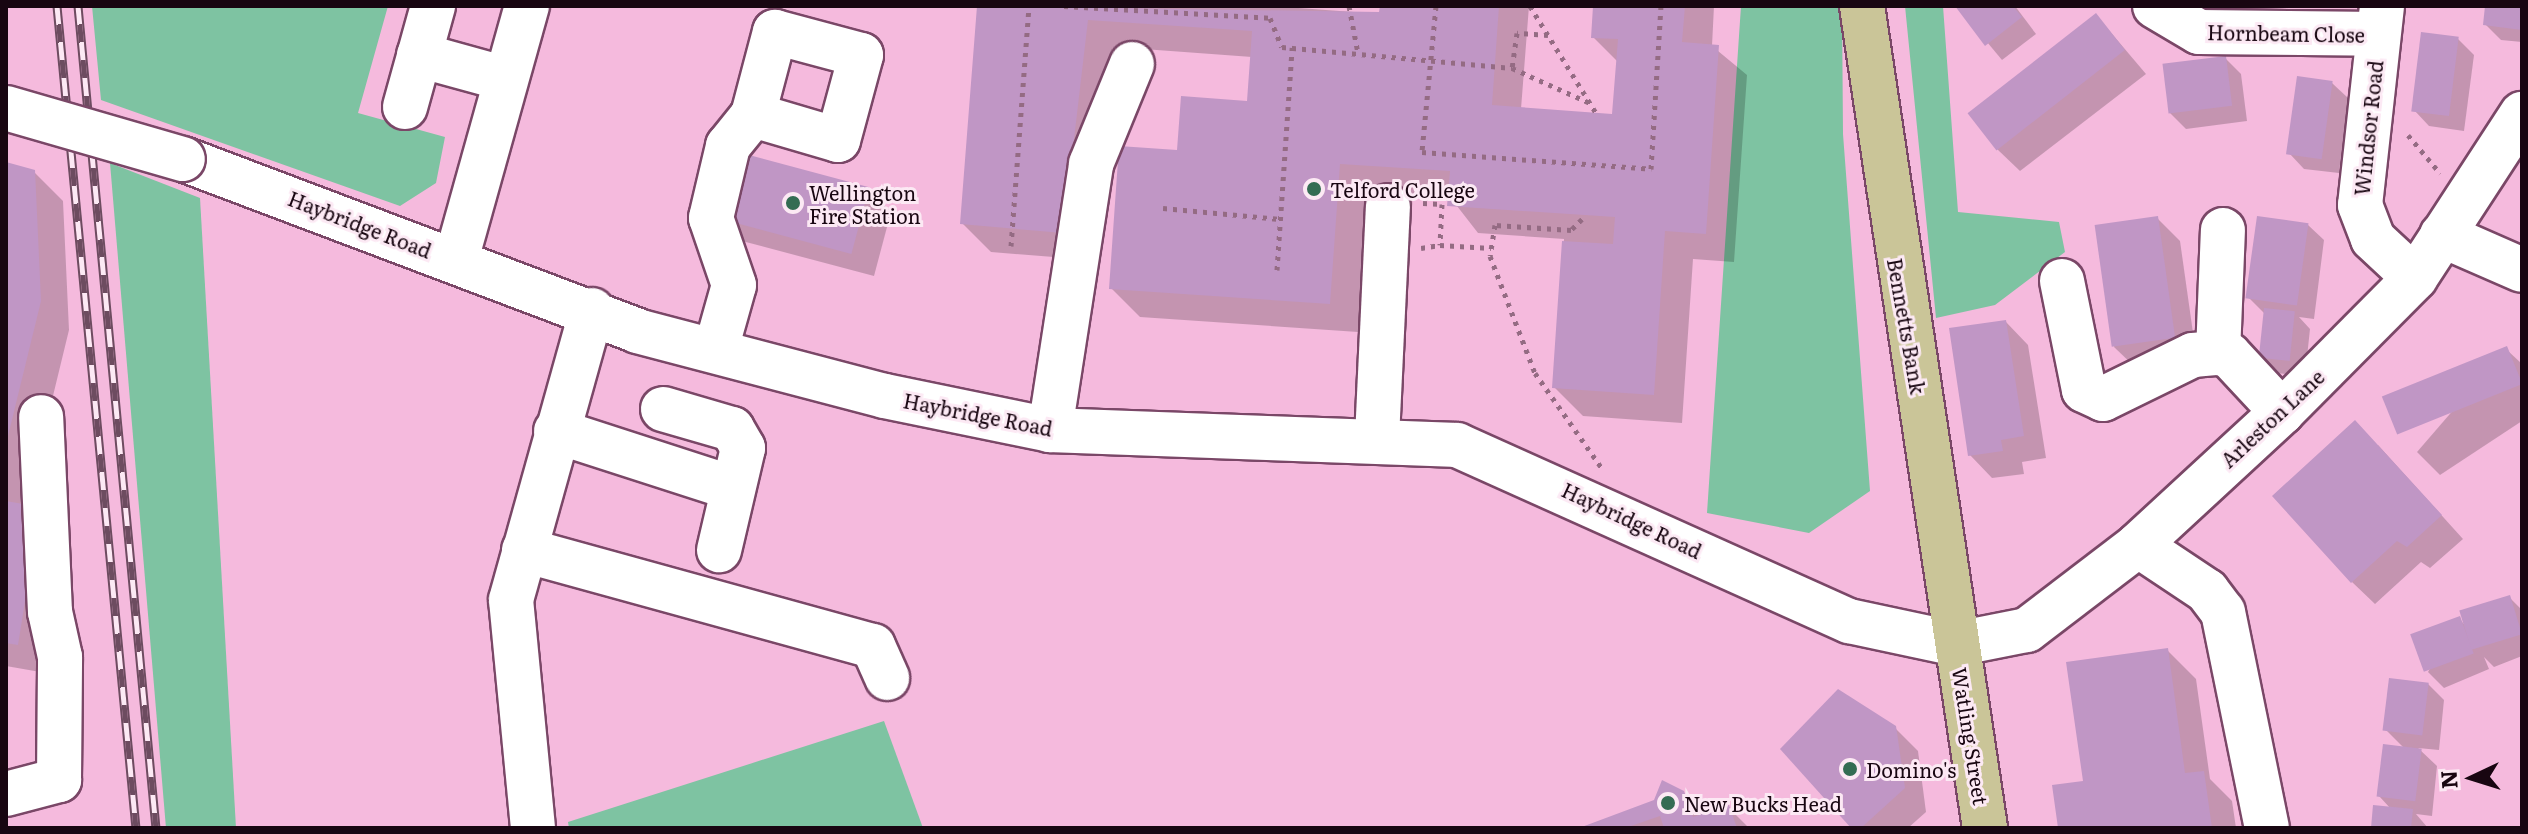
<!DOCTYPE html>
<html>
<head>
<meta charset="utf-8">
<style>
  body { margin:0 }
  #map { position:relative; width:2528px; height:834px; overflow:hidden; background:#f5badd; font-family:Literata,serif }
  div>[style] { position:absolute }
  .green>* { inset:0; background:#7ec3a2 }
  .shadow>* { inset:0; background:#0003 }
  .building>* { inset:0; background:#c096c5; transform-origin:0 0 }
  .path>* { height:5px; margin-top:-2.5px; transform-origin:0; background:repeating-linear-gradient(90deg,#946b83 0 4px,transparent 0 10px) }
  .roads { filter:drop-shadow(2px 0 #7a4767) drop-shadow(-2px 0 #7a4767) drop-shadow(0 2px #7a4767) drop-shadow(0 -2px #7a4767) }
  .minor>* { height:44px; margin:-22px; padding:0 22px; transform-origin:22px; border-radius:22px; background:#fff }
  .major>* { height:44px; margin:-22px; padding:0 22px; transform-origin:22px; border-radius:22px; background:#cac598 }
  .rail>* { height:9px; margin-top:-4.5px; transform-origin:0; background:repeating-linear-gradient(90deg,#fce9f4 0 18px,#6d4c60 0 36px); box-sizing:border-box; border-block:2px solid #6d4c60 }
  .bridges { filter:drop-shadow(2px 0 #7a4767) drop-shadow(-2px 0 #7a4767) drop-shadow(0 2px #7a4767) drop-shadow(0 -2px #7a4767) }
  .minor-bridge>* { height:44px; margin:-22px; padding:0 22px; transform-origin:22px; border-radius:22px; background:#fff }
  .dots>* { width:22px; height:22px; translate:-50% -50%; box-sizing:border-box; border:4px solid #fce9f4; border-radius:50% }
  span { translate:-50% -50%; white-space:nowrap; text-align:center; line-height:1.15; -webkit-text-stroke:6px #fce9f4; paint-order:stroke }
  .street-label { font-size:20px; color:#180611 }
  .poi-label { font-size:20px; color:#180611 }
  .left { translate:0 -50%; text-align:left }
  .frame { position:absolute; inset:0; border:8px solid #180611; pointer-events:none }
  .north { position:absolute; left:2432px; top:738px; width:80px; height:80px; -webkit-text-stroke:6px #fce9f4; paint-order:stroke; rotate:266deg; font-size:22px; font-weight:700; line-height:32px; text-align:center; color:#180611 }
  .north::after { content:''; display:block; margin:auto; width:28px; height:36px; background:#180611; clip-path:polygon(50% 0,100% 100%,50% 72%,0 100%) }
</style>
</head>
<body>
<div id="map">
  <div class="green">
    <i style="clip-path:polygon(92px 6px,388px 6px,358px 113px,445px 137px,436px 183px,400px 206px,101px 100px)"></i>
    <i style="clip-path:polygon(1741px 6px,1842px 6px,1843px 134px,1870px 491px,1809px 533px,1707px 513px)"></i>
    <i style="clip-path:polygon(1905px 6px,1943px 6px,1958px 212px,2059px 222px,2065px 252px,1995px 305px,1936px 318px)"></i>
    <i style="clip-path:polygon(110px 163px,200px 198px,236px 828px,166px 828px)"></i>
    <i style="clip-path:polygon(884px 721px,923px 828px,569px 828px,568px 822px)"></i>
  </div>
  <div class="shadow">
    <i style="clip-path:polygon(979px 6px,1271px 6px,1381px 14px,1382px 6px,1529px 6px,1521px 109px,1614px 117px,1618px 62px,1593px 37px,1595px 6px,1714px 6px,1712px 46px,1747px 75px,1734px 262px,1693px 259px,1682px 423px,1583px 416px,1554px 387px,1564px 239px,1478px 233px,1450px 197px,1368px 191px,1358px 332px,1140px 317px,1111px 288px,1179px 152px,1249px 103px,1252px 57px,1116px 47px,1091px 260px,991px 252px,962px 223px)"></i>
    <i style="clip-path:polygon(1957px 6px,2015px 6px,2036px 34px,2002px 60px)"></i>
    <i style="clip-path:polygon(2487px 6px,2522px 6px,2522px 42px,2501px 40px,2485px 24px)"></i>
    <i style="clip-path:polygon(2096px 15px,2146px 74px,2020px 171px,1997px 149px)"></i>
    <i style="clip-path:polygon(2458px 39px,2474px 55px,2464px 131px,2429px 126px,2414px 110px)"></i>
    <i style="clip-path:polygon(2225px 58px,2241px 74px,2247px 121px,2186px 129px,2170px 113px)"></i>
    <i style="clip-path:polygon(2332px 83px,2348px 98px,2339px 173px,2304px 169px,2289px 153px)"></i>
    <i style="clip-path:polygon(6px 164px,34px 172px,63px 201px,69px 330px,26px 507px,46px 673px,6px 666px)"></i>
    <i style="clip-path:polygon(868px 189px,891px 212px,874px 276px,742px 241px,719px 218px)"></i>
    <i style="clip-path:polygon(2157px 218px,2180px 241px,2197px 361px,2137px 369px,2114px 347px)"></i>
    <i style="clip-path:polygon(2308px 225px,2324px 240px,2314px 319px,2299px 317px,2310px 329px,2305px 376px,2276px 373px,2260px 357px,2265px 314px,2249px 298px)"></i>
    <i style="clip-path:polygon(2006px 322px,2028px 345px,2046px 458px,2022px 462px,2024px 474px,1992px 478px,1970px 455px)"></i>
    <i style="clip-path:polygon(2506px 349px,2522px 364px,2522px 421px,2440px 475px,2417px 452px)"></i>
    <i style="clip-path:polygon(2378px 445px,2463px 539px,2430px 568px,2421px 562px,2375px 604px,2352px 582px)"></i>
    <i style="clip-path:polygon(2510px 598px,2522px 610px,2522px 656px,2494px 667px,2484px 657px,2489px 669px,2444px 688px,2428px 672px,2459px 619px,2468px 628px)"></i>
    <i style="clip-path:polygon(2167px 650px,2196px 679px,2210px 779px,2232px 801px,2236px 828px,2060px 828px)"></i>
    <i style="clip-path:polygon(2428px 684px,2444px 700px,2439px 750px,2418px 748px,2437px 766px,2432px 816px,2416px 814px,2428px 828px,2373px 828px,2391px 809px,2379px 796px,2405px 749px,2386px 730px)"></i>
    <i style="clip-path:polygon(1895px 728px,1918px 751px,1926px 812px,1908px 828px,1854px 828px)"></i>
    <i style="clip-path:polygon(1683px 792px,1706px 815px,1728px 807px,1749px 828px,1583px 828px)"></i>
  </div>
  <div class="building">
    <i style="clip-path:polygon(977px 6px,1379px 12px,1380px 6px,1499px 6px,1492px 105px,1612px 114px,1618px 39px,1591px 38px,1593px 6px,1685px 6px,1682px 42px,1719px 45px,1706px 234px,1665px 231px,1654px 395px,1552px 388px,1562px 241px,1613px 244px,1615px 217px,1447px 206px,1450px 171px,1340px 164px,1330px 304px,1109px 289px,1119px 146px,1177px 150px,1181px 96px,1247px 101px,1252px 31px,1088px 20px,1063px 233px,960px 224px)"></i>
    <i style="clip-path:polygon(1955px 6px,2013px 6px,2022px 17px,1985px 46px)"></i>
    <i style="clip-path:polygon(2485px 6px,2522px 6px,2522px 30px,2483px 25px)"></i>
    <i style="left:2096px;top:13px;width:47px;height:163px;rotate:52deg"></i>
    <i style="left:2421px;top:32px;width:38px;height:80px;rotate:7deg"></i>
    <i style="left:2226px;top:56px;width:50px;height:64px;rotate:83deg"></i>
    <i style="left:2297px;top:76px;width:36px;height:79px;rotate:8deg"></i>
    <i style="left:734px;top:151px;width:140px;height:69px;rotate:15deg"></i>
    <i style="clip-path:polygon(6px 162px,35px 170px,41px 301px,7px 440px)"></i>
    <i style="left:2158px;top:216px;width:123px;height:64px;rotate:82deg"></i>
    <i style="left:2257px;top:216px;width:52px;height:83px;rotate:8deg"></i>
    <i style="left:2264px;top:308px;width:31px;height:50px;rotate:6deg"></i>
    <i style="clip-path:polygon(2006px 320px,2024px 436px,2001px 440px,2003px 451px,1968px 456px,1949px 328px)"></i>
    <i style="left:2507px;top:346px;width:41px;height:135px;rotate:68deg"></i>
    <i style="clip-path:polygon(2355px 420px,2442px 515px,2407px 547px,2397px 541px,2351px 583px,2272px 496px)"></i>
    <i style="clip-path:polygon(6px 501px,40px 507px,18px 645px,6px 643px)"></i>
    <i style="left:2510px;top:595px;width:41px;height:53px;rotate:73deg"></i>
    <i style="left:2460px;top:616px;width:40px;height:53px;rotate:70deg"></i>
    <i style="clip-path:polygon(2168px 648px,2185px 773px,2204px 771px,2212px 828px,2058px 828px,2052px 785px,2083px 781px,2066px 662px)"></i>
    <i style="left:2389px;top:678px;width:40px;height:53px;rotate:7deg"></i>
    <i style="clip-path:polygon(1838px 689px,1896px 726px,1905px 788px,1861px 828px,1851px 828px,1780px 749px)"></i>
    <i style="left:2383px;top:744px;width:39px;height:53px;rotate:7deg"></i>
    <i style="clip-path:polygon(1662px 780px,1684px 791px,1693px 817px,1729px 805px,1737px 828px,1664px 828px,1660px 816px,1625px 828px,1579px 828px,1654px 800px)"></i>
    <i style="clip-path:polygon(2373px 805px,2413px 809px,2411px 828px,2371px 828px)"></i>
  </div>
  <div class="path">
    <i style="left:1064px;top:6px;width:206px;rotate:3.3deg"></i>
    <i style="left:1270px;top:18px;width:31px;rotate:68deg"></i>
    <i style="left:1282px;top:47px;width:231px;rotate:5.2deg"></i>
    <i style="left:1349px;top:6px;width:48px;rotate:79.2deg"></i>
    <i style="left:1436px;top:6px;width:147px;rotate:95.5deg"></i>
    <i style="left:1422px;top:152px;width:230px;rotate:4.2deg"></i>
    <i style="left:1651px;top:169px;width:163px;rotate:-86.5deg"></i>
    <i style="left:1530px;top:6px;width:126px;rotate:58.3deg"></i>
    <i style="left:1548px;top:35px;width:31px;rotate:-176deg"></i>
    <i style="left:1517px;top:33px;width:35px;rotate:98deg"></i>
    <i style="left:1512px;top:68px;width:85px;rotate:24.2deg"></i>
    <i style="left:2408px;top:135px;width:50px;rotate:49.9deg"></i>
    <i style="left:1423px;top:203px;width:19px;rotate:3deg"></i>
    <i style="left:1442px;top:204px;width:41px;rotate:92.8deg"></i>
    <i style="left:1440px;top:245px;width:51px;rotate:3.4deg"></i>
    <i style="left:1163px;top:208px;width:118px;rotate:5.4deg"></i>
    <i style="left:1582px;top:219px;width:16px;rotate:135deg"></i>
    <i style="left:1571px;top:230px;width:76px;rotate:-176.2deg"></i>
    <i style="left:1495px;top:225px;width:31px;rotate:99deg"></i>
    <i style="left:1490px;top:256px;width:125px;rotate:69deg"></i>
    <i style="left:1535px;top:373px;width:115px;rotate:54.9deg"></i>
    <i style="left:1011px;top:246px;width:241px;rotate:-85.7deg"></i>
    <i style="left:1421px;top:248px;width:19px;rotate:-9deg"></i>
    <i style="left:1277px;top:270px;width:223px;rotate:-86.1deg"></i>
  </div>
  <div class="roads">
    <div class="minor">
      <i style="left:2155px;top:6px;width:51px;rotate:30.6deg"></i>
      <i style="left:2199px;top:32px;width:179px;rotate:0.6deg"></i>
      <i style="left:2382px;top:6px;width:200px;rotate:96.3deg"></i>
      <i style="left:2360px;top:205px;width:36px;rotate:69deg"></i>
      <i style="left:2373px;top:239px;width:57px;rotate:42.9deg"></i>
      <i style="left:419px;top:55px;width:90px;rotate:15.4deg"></i>
      <i style="left:405px;top:107px;width:105px;rotate:-74.5deg"></i>
      <i style="left:183px;top:159px;width:485px;rotate:20.7deg"></i>
      <i style="left:637px;top:331px;width:256px;rotate:14.7deg"></i>
      <i style="left:885px;top:396px;width:168px;rotate:11.6deg"></i>
      <i style="left:1050px;top:430px;width:407px;rotate:2.1deg"></i>
      <i style="left:1457px;top:445px;width:430px;rotate:24.2deg"></i>
      <i style="left:1849px;top:621px;width:109px;rotate:12.1deg"></i>
      <i style="left:1956px;top:644px;width:72px;rotate:-11.2deg"></i>
      <i style="left:2027px;top:630px;width:140px;rotate:-37.4deg"></i>
      <i style="left:2138px;top:545px;width:196px;rotate:-42.7deg"></i>
      <i style="left:2282px;top:412px;width:189px;rotate:-45.2deg"></i>
      <i style="left:2415px;top:278px;width:196px;rotate:-56.9deg"></i>
      <i style="left:2442px;top:235px;width:87px;rotate:23.6deg"></i>
      <i style="left:456px;top:260px;width:264px;rotate:-74.4deg"></i>
      <i style="left:2062px;top:281px;width:111px;rotate:78.6deg"></i>
      <i style="left:2084px;top:390px;width:21px;rotate:25deg"></i>
      <i style="left:2103px;top:399px;width:100px;rotate:-26.1deg"></i>
      <i style="left:2193px;top:355px;width:25px;rotate:-5deg"></i>
      <i style="left:2218px;top:353px;width:11px;rotate:10deg"></i>
      <i style="left:2229px;top:355px;width:78px;rotate:47.1deg"></i>
      <i style="left:716px;top:349px;width:66px;rotate:-74.3deg"></i>
      <i style="left:734px;top:285px;width:71px;rotate:-108.9deg"></i>
      <i style="left:711px;top:218px;width:74px;rotate:-76.7deg"></i>
      <i style="left:728px;top:146px;width:40px;rotate:-51deg"></i>
      <i style="left:753px;top:115px;width:86px;rotate:-75.2deg"></i>
      <i style="left:775px;top:32px;width:89px;rotate:15deg"></i>
      <i style="left:861px;top:55px;width:88px;rotate:105.1deg"></i>
      <i style="left:838px;top:140px;width:89px;rotate:-163.6deg"></i>
      <i style="left:2218px;top:353px;width:123px;rotate:-87.7deg"></i>
      <i style="left:663px;top:409px;width:72px;rotate:16.2deg"></i>
      <i style="left:732px;top:429px;width:22px;rotate:60deg"></i>
      <i style="left:743px;top:448px;width:105px;rotate:103.2deg"></i>
      <i style="left:1050px;top:430px;width:269px;rotate:-81.2deg"></i>
      <i style="left:1091px;top:164px;width:108px;rotate:-67.7deg"></i>
      <i style="left:556px;top:431px;width:185px;rotate:17.9deg"></i>
      <i style="left:1377px;top:438px;width:232px;rotate:-87.3deg"></i>
      <i style="left:2138px;top:545px;width:83px;rotate:33.7deg"></i>
      <i style="left:2207px;top:591px;width:26px;rotate:53deg"></i>
      <i style="left:2223px;top:612px;width:220px;rotate:78.5deg"></i>
      <i style="left:524px;top:550px;width:362px;rotate:15.4deg"></i>
      <i style="left:873px;top:646px;width:35px;rotate:66deg"></i>
      <i style="left:6px;top:794px;width:55px;rotate:-14.8deg"></i>
      <i style="left:59px;top:780px;width:123px;rotate:-89.5deg"></i>
      <i style="left:60px;top:657px;width:46px;rotate:-102.5deg"></i>
      <i style="left:50px;top:612px;width:195px;rotate:-92.6deg"></i>
      <i style="left:533px;top:828px;width:229px;rotate:-95.5deg"></i>
      <i style="left:511px;top:600px;width:301px;rotate:-74.4deg"></i>
    </div>
    <div class="major">
      <i style="left:1862px;top:6px;width:831px;rotate:81.49deg"></i>
    </div>
  </div>
  <div class="rail">
    <i style="left:57px;top:6px;width:826px;rotate:84.51deg"></i>
    <i style="left:78px;top:6px;width:826px;rotate:84.58deg"></i>
  </div>
  <div class="bridges">
    <div class="minor-bridge">
      <i style="left:6px;top:108px;width:184px;rotate:16.1deg"></i>
    </div>
  </div>
  <div class="dots">
    <i style="left:1314px;top:189px;background:#346c53"></i>
    <i style="left:793px;top:203px;background:#346c53"></i>
    <i style="left:1850px;top:769px;background:#346c53"></i>
    <i style="left:1668px;top:803px;background:#346c53"></i>
  </div>
  <div class="street-label">
    <span style="left:2286px;top:33px;rotate:1deg">Hornbeam Close</span>
    <span style="left:2368px;top:128px;rotate:-84deg">Windsor Road</span>
    <span style="left:360px;top:224px;rotate:21deg">Haybridge Road</span>
    <span style="left:1907px;top:326px;rotate:80deg">Bennetts Bank</span>
    <span style="left:978px;top:414px;rotate:11deg">Haybridge Road</span>
    <span style="left:2272px;top:418px;rotate:-43deg">Arleston Lane</span>
    <span style="left:1632px;top:520px;rotate:25deg">Haybridge Road</span>
    <span style="left:1971px;top:736px;rotate:81deg">Watling Street</span>
  </div>
  <div class="poi-label">
    <span class="left" style="left:1330px;top:189px">Telford College</span>
    <span class="left" style="left:809px;top:204px">Wellington<br>Fire Station</span>
    <span class="left" style="left:1866px;top:769px">Domino's</span>
    <span class="left" style="left:1684px;top:803px">New Bucks Head</span>
  </div>
  <div class="frame"></div>
  <div class="north">N</div>
</div>
</body>
</html>
